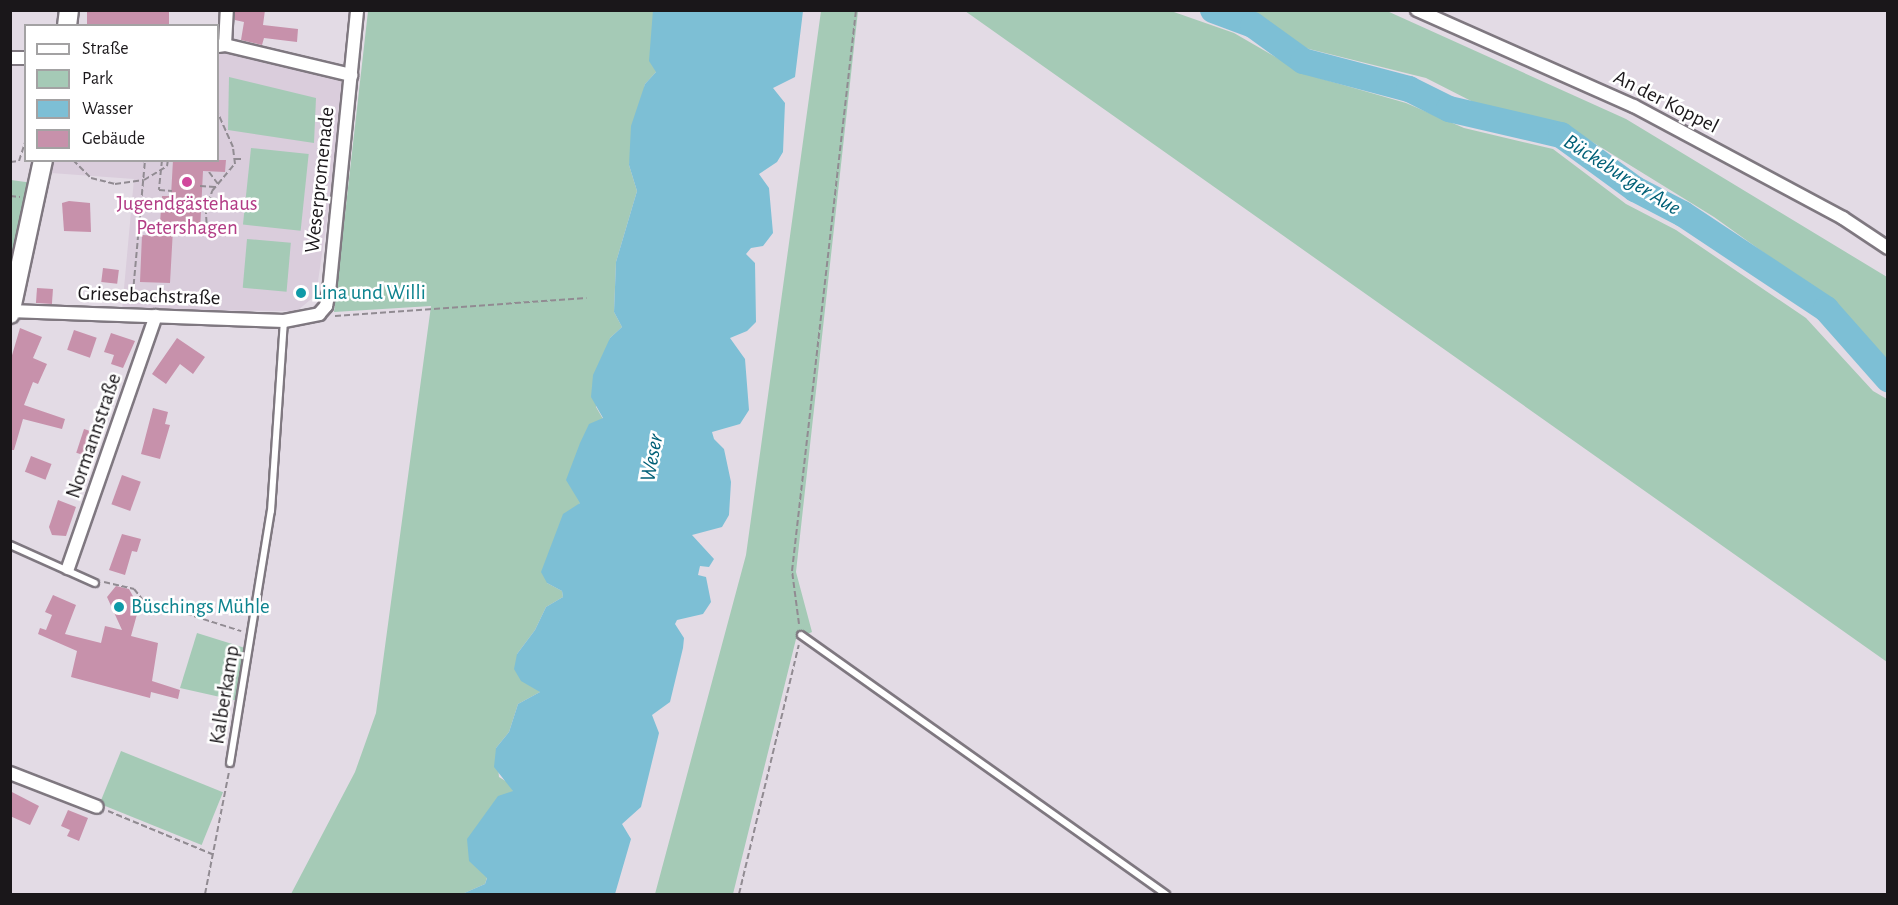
<!DOCTYPE html>
<html>
<head>
<meta charset="utf-8">
<style>
  body { margin:0 }
  #map { position:relative; width:1898px; height:905px; overflow:hidden; background:#e3dbe5; font-family:"Alegreya Sans",sans-serif }
  div>[style] { position:absolute }
  .built>* { inset:0; background:#dacddc }
  .green>* { inset:0; background:#a5cab6; transform-origin:0 0 }
  .water>* { inset:0; background:#7dbfd5 }
  .river>* { height:26px; margin:-13px; padding:0 13px; transform-origin:13px; border-radius:13px; background:#7dbfd5 }
  .building>* { inset:0; background:#c791ab; transform-origin:0 0 }
  .path>* { height:2px; margin-top:-1px; transform-origin:0; background:repeating-linear-gradient(90deg,#918b92 0 6px,transparent 0 9px) }
  .roads { filter:drop-shadow(2px 0 #7f7880) drop-shadow(-2px 0 #7f7880) drop-shadow(0 2px #7f7880) drop-shadow(0 -2px #7f7880) }
  .lane>* { height:6px; margin:-3px; padding:0 3px; transform-origin:3px; border-radius:3px; background:#fff }
  .street>* { height:12px; margin:-6px; padding:0 6px; transform-origin:6px; border-radius:6px; background:#fff }
  .secondary>* { height:18px; margin:-9px; padding:0 9px; transform-origin:9px; border-radius:9px; background:#fff }
  .dots>* { width:16px; height:16px; translate:-50% -50%; box-sizing:border-box; border:3px solid #fff; border-radius:50% }
  span { translate:-50% -50%; white-space:nowrap; text-align:center; line-height:1.15; -webkit-text-stroke:5px #fff; paint-order:stroke }
  .street-label { font-size:21px; color:#1a171a }
  .hotel-label { font-size:21px; color:#b23c85 }
  .culture-label { font-size:21px; color:#0d838f }
  .left { translate:0 -50%; text-align:left }
  .water-label { font-size:22px; color:#016077; font-style:italic }
  .frame { position:absolute; inset:0; border:12px solid #1a171a; pointer-events:none }
  .legend { position:absolute; left:24px; top:24px; width:195px; height:138px; box-sizing:border-box; background:#fff; border:2px solid #a3a2a3; margin:0; padding:8px 10px; list-style:none; font-size:18px; color:#1a171a }
  .legend li { display:flex; align-items:center; gap:12px; height:30px }
  .legend b { width:30px; border:2px solid #a3a2a3 }
</style>
</head>
<body>
<div id="map">
  <div class="built">
    <i style="clip-path:polygon(232px 52px,348px 77px,316px 295px,297px 311px,122px 310px,134px 179px,51px 173px,53px 161px,218px 160px,218px 53px)"></i>
  </div>
  <div class="green">
    <i style="clip-path:polygon(368px 11px,653px 11px,656px 72px,645px 84px,629px 165px,637px 191px,616px 262px,614px 312px,622px 327px,610px 338px,596px 407px,603px 419px,580px 503px,574px 509px,547px 583px,562px 591px,563px 597px,546px 607px,535px 630px,517px 654px,540px 692px,518px 704px,509px 732px,496px 748px,499px 777px,512px 785px,513px 791px,485px 884px,462px 894px,291px 894px,355px 772px,376px 713px,431px 306px,334px 312px)"></i>
    <i style="clip-path:polygon(821px 11px,858px 11px,796px 572px,812px 632px,796px 639px,733px 894px,655px 894px,746px 555px)"></i>
    <i style="clip-path:polygon(965px 11px,1171px 11px,1234px 33px,1305px 74px,1406px 103px,1464px 128px,1553px 149px,1626px 204px,1676px 230px,1806px 318px,1873px 391px,1887px 399px,1887px 662px)"></i>
    <i style="clip-path:polygon(1244px 11px,1387px 11px,1626px 119px,1887px 277px,1887px 360px,1823px 295px,1714px 217px,1573px 130px,1477px 104px,1426px 78px,1305px 48px)"></i>
    <i style="clip-path:polygon(229px 77px,316px 98px,314px 143px,228px 130px)"></i>
    <i style="left:251px;top:148px;width:58px;height:77px;rotate:6deg"></i>
    <i style="clip-path:polygon(11px 180px,33px 183px,11px 300px)"></i>
    <i style="left:247px;top:239px;width:44px;height:49px;rotate:5deg"></i>
    <i style="clip-path:polygon(197px 633px,245px 648px,238px 701px,180px 688px)"></i>
    <i style="left:121px;top:751px;width:110px;height:57px;rotate:22deg"></i>
  </div>
  <div class="water">
    <i style="clip-path:polygon(653px 10px,803px 11px,795px 77px,773px 88px,785px 103px,783px 152px,777px 162px,759px 174px,769px 188px,773px 233px,763px 246px,751px 248px,746px 254px,755px 263px,756px 322px,747px 331px,730px 338px,745px 359px,749px 410px,740px 424px,712px 432px,714px 439px,724px 449px,731px 482px,729px 515px,722px 527px,692px 535px,714px 559px,709px 567px,700px 566px,698px 575px,706px 577px,711px 602px,703px 614px,677px 620px,675px 624px,684px 638px,683px 648px,670px 702px,652px 715px,659px 733px,641px 807px,622px 824px,631px 839px,615px 894px,462px 894px,485px 884px,487px 878px,469px 861px,467px 839px,498px 796px,513px 791px,494px 767px,496px 748px,509px 732px,518px 704px,540px 692px,521px 681px,514px 669px,517px 654px,535px 630px,546px 607px,563px 597px,562px 591px,547px 583px,541px 572px,563px 514px,580px 503px,566px 480px,580px 443px,589px 424px,603px 418px,591px 397px,593px 375px,610px 338px,622px 327px,614px 312px,616px 262px,637px 191px,629px 165px,631px 126px,645px 84px,656px 72px,649px 61px)"></i>
  </div>
  <div class="river">
    <i style="left:1213px;top:10px;width:43px;rotate:20.6deg"></i>
    <i style="left:1253px;top:25px;width:62px;rotate:35.8deg"></i>
    <i style="left:1303px;top:61px;width:110px;rotate:14.8deg"></i>
    <i style="left:1409px;top:89px;width:45px;rotate:26.6deg"></i>
    <i style="left:1449px;top:109px;width:115px;rotate:13.1deg"></i>
    <i style="left:1561px;top:135px;width:92px;rotate:36.1deg"></i>
    <i style="left:1635px;top:189px;width:54px;rotate:27.5deg"></i>
    <i style="left:1683px;top:214px;width:172px;rotate:33.6deg"></i>
    <i style="left:1826px;top:309px;width:94px;rotate:48.5deg"></i>
  </div>
  <div class="building">
    <i style="left:87px;top:10px;width:82px;height:16px"></i>
    <i style="clip-path:polygon(235px 10px,265px 10px,263px 25px,298px 29px,297px 42px,264px 38px,262px 45px,241px 40px,244px 22px,235px 20px)"></i>
    <i style="clip-path:polygon(173px 160px,226px 160px,225px 172px,203px 171px,200px 231px,173px 229px,170px 283px,140px 282px,142px 235px,159px 236px,162px 196px,171px 196px)"></i>
    <i style="clip-path:polygon(69px 201px,90px 203px,91px 232px,64px 231px,62px 203px)"></i>
    <i style="left:103px;top:268px;width:16px;height:14px;rotate:7deg"></i>
    <i style="left:37px;top:288px;width:16px;height:15px;rotate:4deg"></i>
    <i style="clip-path:polygon(20px 328px,42px 337px,33px 358px,47px 364px,38px 384px,33px 382px,24px 405px,65px 419px,62px 429px,23px 419px,14px 450px,10px 450px,10px 362px)"></i>
    <i style="left:74px;top:330px;width:24px;height:21px;rotate:19deg"></i>
    <i style="clip-path:polygon(111px 333px,135px 341px,123px 368px,111px 364px,114px 355px,104px 352px)"></i>
    <i style="clip-path:polygon(177px 338px,205px 357px,193px 374px,180px 364px,166px 384px,152px 374px)"></i>
    <i style="clip-path:polygon(153px 408px,168px 412px,165px 424px,170px 425px,160px 459px,141px 454px)"></i>
    <i style="left:84px;top:429px;width:19px;height:25px;rotate:18deg"></i>
    <i style="left:31px;top:456px;width:22px;height:17px;rotate:21deg"></i>
    <i style="left:122px;top:475px;width:20px;height:31px;rotate:20deg"></i>
    <i style="clip-path:polygon(58px 500px,76px 507px,66px 536px,52px 535px,49px 527px)"></i>
    <i style="clip-path:polygon(122px 534px,141px 539px,137px 552px,132px 551px,125px 575px,109px 570px)"></i>
    <i style="clip-path:polygon(116px 586px,129px 589px,139px 607px,131px 636px,158px 643px,152px 681px,180px 690px,178px 699px,151px 692px,150px 698px,71px 677px,77px 651px,38px 634px,40px 628px,46px 630px,52px 615px,45px 612px,53px 595px,76px 605px,65px 634px,101px 643px,105px 626px,122px 630px,107px 597px)"></i>
    <i style="clip-path:polygon(10px 791px,39px 806px,30px 825px,10px 816px)"></i>
    <i style="clip-path:polygon(68px 810px,88px 818px,79px 841px,67px 836px,70px 830px,61px 826px)"></i>
  </div>
  <div class="path">
    <i style="left:235px;top:159px;width:9px"></i>
    <i style="left:73px;top:160px;width:25px;rotate:45deg"></i>
    <i style="left:91px;top:178px;width:25px;rotate:14deg"></i>
    <i style="left:115px;top:184px;width:29px;rotate:-8deg"></i>
    <i style="left:144px;top:180px;width:27px;rotate:-31deg"></i>
    <i style="left:167px;top:166px;width:6px;rotate:-81deg"></i>
    <i style="left:162px;top:160px;width:30px;rotate:96deg"></i>
    <i style="left:159px;top:190px;width:13px;rotate:4deg"></i>
    <i style="left:10px;top:162px;width:9px;rotate:-6deg"></i>
    <i style="left:19px;top:161px;width:23px;rotate:-72deg"></i>
    <i style="left:209px;top:172px;width:15px;rotate:53deg"></i>
    <i style="left:200px;top:186px;width:15px;rotate:4deg"></i>
    <i style="left:10px;top:196px;width:10px;rotate:6deg"></i>
    <i style="left:207px;top:232px;width:21px;rotate:-93deg"></i>
    <i style="left:206px;top:211px;width:21px;rotate:-73deg"></i>
    <i style="left:212px;top:191px;width:35px;rotate:-50deg"></i>
    <i style="left:235px;top:164px;width:17px;rotate:-97deg"></i>
    <i style="left:233px;top:147px;width:36px;rotate:-114deg"></i>
    <i style="left:132px;top:303px;width:144px;rotate:-84.8deg"></i>
    <i style="left:335px;top:316px;width:252px;rotate:-4.1deg"></i>
    <i style="left:104px;top:582px;width:31px;rotate:13deg"></i>
    <i style="left:134px;top:589px;width:14px;rotate:51deg"></i>
    <i style="left:143px;top:600px;width:103px;rotate:17.6deg"></i>
    <i style="left:799px;top:624px;width:53px;rotate:-97.5deg"></i>
    <i style="left:792px;top:571px;width:565px;rotate:-83.49deg"></i>
    <i style="left:108px;top:811px;width:115px;rotate:22.5deg"></i>
    <i style="left:205px;top:894px;width:124px;rotate:-78.9deg"></i>
    <i style="left:739px;top:894px;width:256px;rotate:-76.5deg"></i>
  </div>
  <div class="roads">
    <div class="lane">
      <i style="left:10px;top:545px;width:93px;rotate:24.1deg"></i>
      <i style="left:801px;top:635px;width:448px;rotate:35.4deg"></i>
      <i style="left:230px;top:763px;width:255px;rotate:-80.8deg"></i>
      <i style="left:271px;top:511px;width:190px;rotate:-86.1deg"></i>
    </div>
    <div class="street">
      <i style="left:1417px;top:10px;width:237px;rotate:23.9deg"></i>
      <i style="left:1634px;top:106px;width:237px;rotate:28.2deg"></i>
      <i style="left:1843px;top:218px;width:54px;rotate:33.7deg"></i>
      <i style="left:225px;top:45px;width:35px;rotate:-87deg"></i>
      <i style="left:218px;top:46px;width:7px;rotate:-8deg"></i>
      <i style="left:225px;top:45px;width:130px;rotate:13.4deg"></i>
      <i style="left:10px;top:58px;width:16px"></i>
      <i style="left:10px;top:311px;width:274px;rotate:2.1deg"></i>
      <i style="left:284px;top:321px;width:36px;rotate:-11deg"></i>
      <i style="left:319px;top:314px;width:11px;rotate:-49deg"></i>
      <i style="left:326px;top:306px;width:14px;rotate:-78deg"></i>
      <i style="left:329px;top:292px;width:283px;rotate:-84.3deg"></i>
      <i style="left:68px;top:568px;width:267px;rotate:-70.8deg"></i>
      <i style="left:10px;top:773px;width:93px;rotate:21.3deg"></i>
    </div>
    <div class="secondary">
      <i style="left:67px;top:26px;width:16px;rotate:-83deg"></i>
      <i style="left:10px;top:314px;width:157px;rotate:-77.9deg"></i>
    </div>
  </div>
  <div class="dots">
    <i style="left:187px;top:182px;background:#d1479c"></i>
    <i style="left:301px;top:293px;background:#0f9aa8"></i>
    <i style="left:119px;top:607px;background:#0f9aa8"></i>
  </div>
  <div class="street-label">
    <span style="left:1666px;top:102px;rotate:27deg">An der Koppel</span>
    <span style="left:320px;top:180px;rotate:-84deg">Weserpromenade</span>
    <span style="left:149px;top:296px;rotate:2deg">Griesebachstraße</span>
    <span style="left:94px;top:436px;rotate:-71deg">Normannstraße</span>
    <span style="left:225px;top:695px;rotate:-81deg">Kalberkamp</span>
  </div>
  <div class="hotel-label">
    <span style="left:187px;top:216px">Jugendgästehaus<br>Petershagen</span>
  </div>
  <div class="culture-label">
    <span class="left" style="left:313px;top:293px">Lina und Willi</span>
    <span class="left" style="left:131px;top:607px">Büschings Mühle</span>
  </div>
  <div class="water-label">
    <span style="left:1622px;top:175px;rotate:32deg">Bückeburger Aue</span>
    <span style="left:652px;top:458px;rotate:-80deg">Weser</span>
  </div>
  <div class="frame"></div>
  <ul class="legend">
  <li><b style="height:8px;background:#fff"></b>Straße</li>
  <li><b style="height:16px;background:#a5cab6"></b>Park</li>
  <li><b style="height:16px;background:#7dbfd5"></b>Wasser</li>
  <li><b style="height:16px;background:#c791ab"></b>Gebäude</li>
  </ul>
</div>
</body>
</html>
